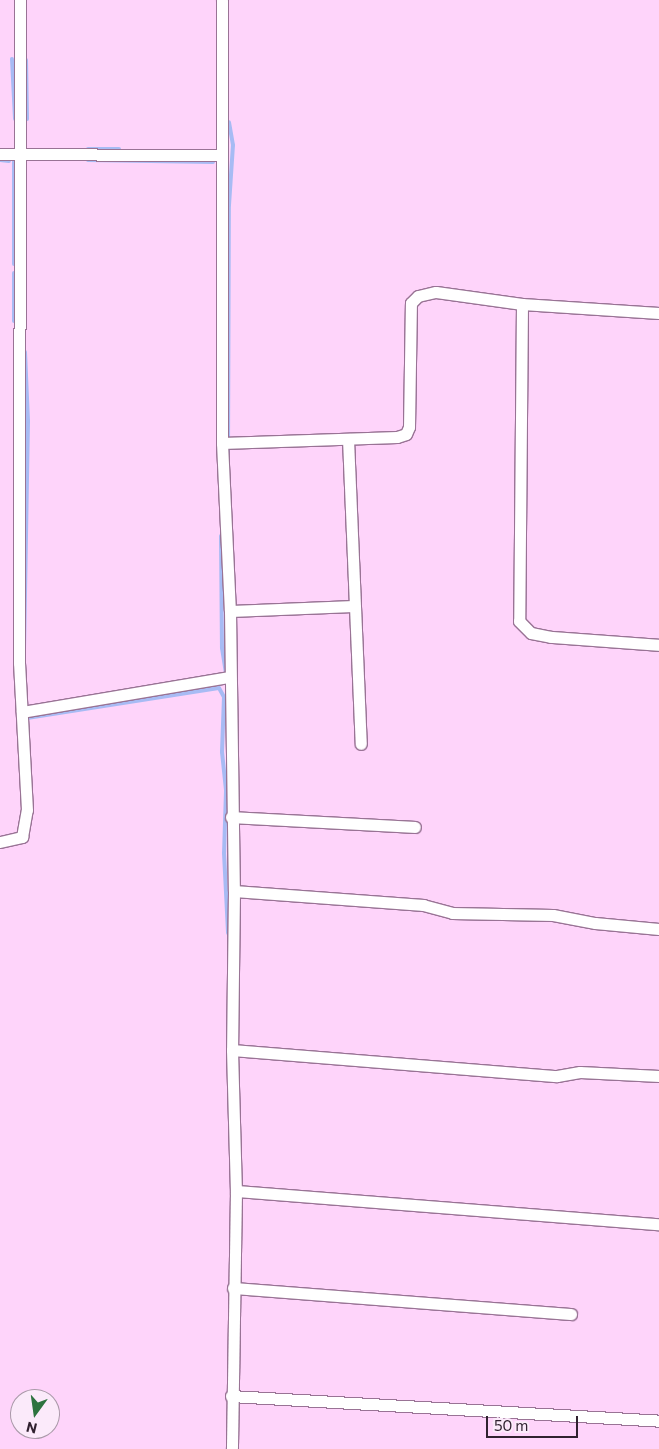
<!DOCTYPE html>
<html>
<head>
<meta charset="utf-8">
<style>
  body { margin:0 }
  #map { position:relative; width:659px; height:1449px; overflow:hidden; background:#fed4fa; font-family:Commissioner,sans-serif }
  div>[style] { position:absolute }
  .stream>* { height:4px; margin:-2px; padding:0 2px; transform-origin:2px; border-radius:2px; background:#a7bbf4 }
  .roads { filter:drop-shadow(1px 0 #997395) drop-shadow(-1px 0 #997395) drop-shadow(0 1px #997395) drop-shadow(0 -1px #997395) }
  .street>* { height:11px; margin:-5.5px; padding:0 5.5px; transform-origin:5.5px; border-radius:5.5px; background:#fff }
  span { translate:-50% -50%; white-space:nowrap; text-align:center; line-height:1.15; -webkit-text-stroke:5px #fbeafa; paint-order:stroke }
  .north { position:absolute; left:10px; top:1389px; width:50px; height:50px; box-sizing:border-box; background:#fbeafa; border:1px solid #aa9aa9; border-radius:50%; rotate:194deg; font-size:14px; font-weight:700; line-height:20px; text-align:center; color:#30212f }
  .north::after { content:''; display:block; margin:auto; width:18px; height:22px; background:#2d733f; clip-path:polygon(50% 0,100% 100%,50% 72%,0 100%) }
  .scale { position:absolute; left:486px; top:1416px; width:92px; height:22px; box-sizing:border-box; border:2px solid #30212f; border-top:0; padding-left:6px; font-size:15px; line-height:18px; white-space:nowrap; color:#30212f; -webkit-text-stroke:4px #fbeafa; paint-order:stroke }
</style>
</head>
<body>
<div id="map">
  <div class="stream">
    <i style="left:12px;top:59px;width:60px;rotate:87.1deg"></i>
    <i style="left:26px;top:60px;width:59px;rotate:89deg"></i>
    <i style="left:88px;top:149px;width:31px"></i>
    <i style="left:14px;top:156px;width:108px;rotate:90deg"></i>
    <i style="left:0;top:160px;width:9px;rotate:6deg"></i>
    <i style="left:88px;top:160px;width:125px;rotate:0.9deg"></i>
    <i style="left:14px;top:321px;width:48px;rotate:-90deg"></i>
    <i style="left:228px;top:454px;width:249px;rotate:-89.8deg"></i>
    <i style="left:229px;top:205px;width:60px;rotate:-86.2deg"></i>
    <i style="left:233px;top:145px;width:23px;rotate:-100deg"></i>
    <i style="left:221px;top:536px;width:112px;rotate:89.5deg"></i>
    <i style="left:222px;top:648px;width:24px;rotate:81deg"></i>
    <i style="left:24px;top:650px;width:229px;rotate:-89deg"></i>
    <i style="left:28px;top:421px;width:69px;rotate:-92.5deg"></i>
    <i style="left:27px;top:722px;width:4px;rotate:-90deg"></i>
    <i style="left:27px;top:718px;width:194px;rotate:-8.9deg"></i>
    <i style="left:219px;top:688px;width:10px;rotate:61deg"></i>
    <i style="left:224px;top:697px;width:55px;rotate:92.1deg"></i>
    <i style="left:222px;top:752px;width:39px;rotate:84deg"></i>
    <i style="left:226px;top:791px;width:62px;rotate:91.8deg"></i>
    <i style="left:224px;top:853px;width:80px;rotate:87.1deg"></i>
  </div>
  <div class="roads">
    <div class="street">
      <i style="left:222px;top:0;width:443px;rotate:90deg"></i>
      <i style="left:222px;top:443px;width:168px;rotate:87.3deg"></i>
      <i style="left:230px;top:611px;width:280px;rotate:89.2deg"></i>
      <i style="left:234px;top:891px;width:159px;rotate:90.7deg"></i>
      <i style="left:232px;top:1050px;width:141px;rotate:88.4deg"></i>
      <i style="left:236px;top:1191px;width:258px;rotate:90.9deg"></i>
      <i style="left:0;top:154px;width:222px;rotate:0.3deg"></i>
      <i style="left:522px;top:304px;width:317px;rotate:90.5deg"></i>
      <i style="left:519px;top:621px;width:17px;rotate:45deg"></i>
      <i style="left:531px;top:633px;width:20px;rotate:11deg"></i>
      <i style="left:551px;top:637px;width:108px;rotate:4.2deg"></i>
      <i style="left:348px;top:439px;width:305px;rotate:87.6deg"></i>
      <i style="left:222px;top:443px;width:175px;rotate:-2deg"></i>
      <i style="left:397px;top:437px;width:9px;rotate:-18deg"></i>
      <i style="left:406px;top:434px;width:8px;rotate:-67deg"></i>
      <i style="left:409px;top:427px;width:124px;rotate:-89.1deg"></i>
      <i style="left:411px;top:303px;width:10px;rotate:-45deg"></i>
      <i style="left:418px;top:296px;width:18px;rotate:-13deg"></i>
      <i style="left:436px;top:292px;width:87px;rotate:7.9deg"></i>
      <i style="left:522px;top:304px;width:137px;rotate:3.8deg"></i>
      <i style="left:230px;top:611px;width:124px;rotate:-2.3deg"></i>
      <i style="left:22px;top:712px;width:211px;rotate:-9.6deg"></i>
      <i style="left:231px;top:817px;width:184px;rotate:3.1deg"></i>
      <i style="left:0;top:842px;width:23px;rotate:-13deg"></i>
      <i style="left:22px;top:837px;width:27px;rotate:-80deg"></i>
      <i style="left:27px;top:810px;width:147px;rotate:-93.1deg"></i>
      <i style="left:19px;top:663px;width:663px;rotate:-89.91deg"></i>
      <i style="left:234px;top:891px;width:190px;rotate:4.2deg"></i>
      <i style="left:423px;top:905px;width:30px;rotate:15deg"></i>
      <i style="left:452px;top:913px;width:101px;rotate:1.1deg"></i>
      <i style="left:553px;top:915px;width:43px;rotate:10.8deg"></i>
      <i style="left:595px;top:923px;width:64px;rotate:5.4deg"></i>
      <i style="left:232px;top:1050px;width:326px;rotate:4.6deg"></i>
      <i style="left:557px;top:1076px;width:23px;rotate:-10deg"></i>
      <i style="left:580px;top:1072px;width:79px;rotate:2.9deg"></i>
      <i style="left:236px;top:1191px;width:424px;rotate:4.5deg"></i>
      <i style="left:233px;top:1288px;width:339px;rotate:4.4deg"></i>
      <i style="left:231px;top:1396px;width:429px;rotate:3.3deg"></i>
    </div>
  </div>
  <div class="north">N</div>
  <div class="scale">50 m</div>
</div>
</body>
</html>
